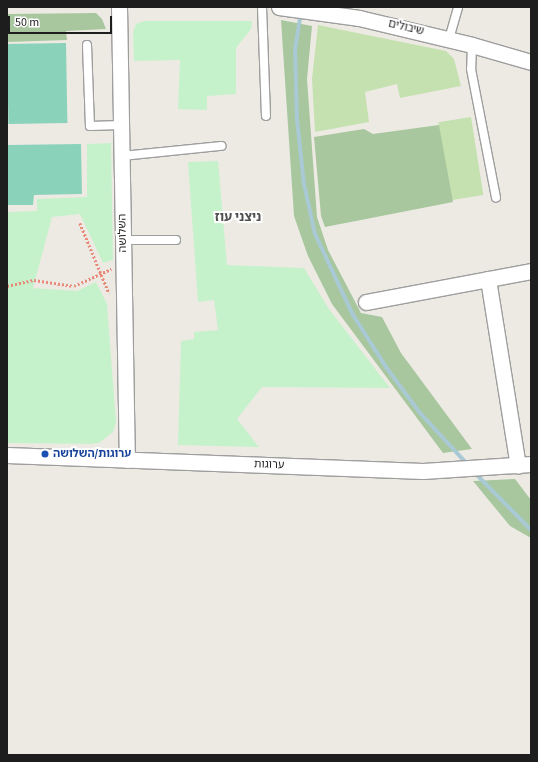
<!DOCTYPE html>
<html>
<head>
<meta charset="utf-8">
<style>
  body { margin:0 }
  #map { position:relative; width:538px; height:762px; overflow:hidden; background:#edeae4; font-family:"Source Sans 3","Noto Sans Hebrew",sans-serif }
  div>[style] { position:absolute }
  .grass>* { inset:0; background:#c5e1b0; transform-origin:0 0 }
  .forest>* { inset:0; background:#a8c79e }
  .park>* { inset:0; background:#c6f2cb }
  .pitch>* { inset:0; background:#8bd2ba; transform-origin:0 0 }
  .stream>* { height:4px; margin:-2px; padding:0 2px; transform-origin:2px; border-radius:2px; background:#a9c9d5 }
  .path>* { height:2.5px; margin-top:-1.25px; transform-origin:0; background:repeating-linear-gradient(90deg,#e88a7a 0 2px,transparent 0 4px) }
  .roads { filter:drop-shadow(1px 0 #9e9e9e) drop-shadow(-1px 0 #9e9e9e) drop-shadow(0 1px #9e9e9e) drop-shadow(0 -1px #9e9e9e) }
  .service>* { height:8px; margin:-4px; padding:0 4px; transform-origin:4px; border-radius:4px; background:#fff }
  .minor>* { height:15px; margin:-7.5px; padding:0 7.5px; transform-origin:7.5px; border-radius:7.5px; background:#fff }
  .dots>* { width:11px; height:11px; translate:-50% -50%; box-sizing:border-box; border:2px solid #fff; border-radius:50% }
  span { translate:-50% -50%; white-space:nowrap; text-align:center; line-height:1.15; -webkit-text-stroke:4px #fff; paint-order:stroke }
  .street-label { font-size:11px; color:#1d1d1d }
  .transit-label { font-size:11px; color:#164399; font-weight:700 }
  .left { translate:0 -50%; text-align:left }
  .quarter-label { font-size:13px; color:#505050; font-weight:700 }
  .frame { position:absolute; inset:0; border:8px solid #1d1d1d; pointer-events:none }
  .scale { position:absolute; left:8px; top:16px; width:104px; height:18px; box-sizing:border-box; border:2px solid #1d1d1d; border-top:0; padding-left:5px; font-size:12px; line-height:14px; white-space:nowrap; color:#1d1d1d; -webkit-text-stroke:3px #fff; paint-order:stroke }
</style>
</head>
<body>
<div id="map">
  <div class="grass">
    <i style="clip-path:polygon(318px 25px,446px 51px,454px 59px,461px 86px,400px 98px,397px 84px,365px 92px,369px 122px,315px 132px,312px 79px)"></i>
    <i style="left:471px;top:117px;width:79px;height:33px;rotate:81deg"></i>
  </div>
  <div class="forest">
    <i style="clip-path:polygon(96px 13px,102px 19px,106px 29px,66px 31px,67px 40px,7px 42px,7px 14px)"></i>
    <i style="clip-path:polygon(281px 20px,312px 26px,307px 79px,317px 217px,328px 250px,361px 313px,382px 317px,401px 353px,472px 449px,443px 453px,332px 304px,308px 256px,294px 216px)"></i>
    <i style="clip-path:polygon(439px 125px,453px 202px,325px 227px,321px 216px,314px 137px,364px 129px,373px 134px)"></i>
    <i style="clip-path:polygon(515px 479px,531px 500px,531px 538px,510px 526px,473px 481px)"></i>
  </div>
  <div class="park">
    <i style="clip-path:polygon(144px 21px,252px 21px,251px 29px,236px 48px,236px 94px,207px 96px,207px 110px,178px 109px,180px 60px,134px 61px,133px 32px,136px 24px)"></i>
    <i style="clip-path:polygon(111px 143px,113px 260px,103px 263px,80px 214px,52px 217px,33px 288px,77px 291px,96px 282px,107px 304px,116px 422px,113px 432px,99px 443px,91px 444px,7px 443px,7px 212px,37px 211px,37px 199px,87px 197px,87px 144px)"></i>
    <i style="clip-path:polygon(218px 161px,227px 265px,304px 268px,329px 309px,390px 388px,262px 387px,237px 419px,259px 447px,178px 445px,181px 341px,194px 339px,194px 332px,218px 330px,214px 300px,198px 302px,188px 162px)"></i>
  </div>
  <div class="pitch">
    <i style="left:66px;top:43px;width:80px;height:59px;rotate:89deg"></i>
    <i style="clip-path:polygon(81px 144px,82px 194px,34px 195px,33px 205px,7px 205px,7px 145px)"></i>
  </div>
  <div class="stream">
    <i style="left:301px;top:12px;width:36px;rotate:99deg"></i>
    <i style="left:295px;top:48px;width:71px;rotate:88.4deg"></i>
    <i style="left:297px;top:119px;width:65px;rotate:83.9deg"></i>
    <i style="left:304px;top:184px;width:51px;rotate:77.6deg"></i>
    <i style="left:315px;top:234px;width:89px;rotate:64.9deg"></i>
    <i style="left:353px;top:315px;width:62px;rotate:57.6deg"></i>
    <i style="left:386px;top:367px;width:57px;rotate:53.5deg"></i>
    <i style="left:420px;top:413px;width:69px;rotate:47.3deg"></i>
    <i style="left:474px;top:472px;width:81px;rotate:45.5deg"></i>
  </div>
  <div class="path">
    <i style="left:80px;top:223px;width:76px;rotate:67.5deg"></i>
    <i style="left:7px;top:286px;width:28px;rotate:-13deg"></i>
    <i style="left:34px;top:280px;width:40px;rotate:8.5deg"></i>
    <i style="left:74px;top:286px;width:41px;rotate:-24.7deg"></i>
  </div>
  <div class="roads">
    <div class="service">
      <i style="left:262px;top:7px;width:109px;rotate:87.9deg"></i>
      <i style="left:449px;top:39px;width:33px;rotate:-74deg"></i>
      <i style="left:87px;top:45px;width:81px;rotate:87.9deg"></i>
      <i style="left:90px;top:126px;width:31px;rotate:-2deg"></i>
      <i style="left:472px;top:45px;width:24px;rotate:92deg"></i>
      <i style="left:471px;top:69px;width:131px;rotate:79deg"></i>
      <i style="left:122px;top:156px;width:100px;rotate:-5.8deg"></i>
      <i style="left:123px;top:240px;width:53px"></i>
    </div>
    <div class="minor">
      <i style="left:119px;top:7px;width:453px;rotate:89deg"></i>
      <i style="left:279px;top:7px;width:81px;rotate:7.8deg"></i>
      <i style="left:359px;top:18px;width:116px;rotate:13.4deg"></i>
      <i style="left:472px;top:45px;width:61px;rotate:16.1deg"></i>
      <i style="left:488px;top:279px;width:189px;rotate:80.9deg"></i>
      <i style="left:366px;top:302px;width:168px;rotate:-10.6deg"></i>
      <i style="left:7px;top:455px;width:416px;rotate:2.2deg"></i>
      <i style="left:423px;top:471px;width:108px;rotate:-3.7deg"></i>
    </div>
  </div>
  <div class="dots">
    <i style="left:45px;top:454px;background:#1a4fb4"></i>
  </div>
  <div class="street-label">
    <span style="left:406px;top:28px;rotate:13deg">שיבולים</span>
    <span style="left:123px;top:233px;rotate:-91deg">השלושה</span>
    <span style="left:269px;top:465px;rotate:2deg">ערוגות</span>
  </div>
  <div class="transit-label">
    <span class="left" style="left:53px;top:454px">ערוגות/השלושה</span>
  </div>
  <div class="quarter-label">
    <span style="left:238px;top:217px">ניצני עוז</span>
  </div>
  <div class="frame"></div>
  <div class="scale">50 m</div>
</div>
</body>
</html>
